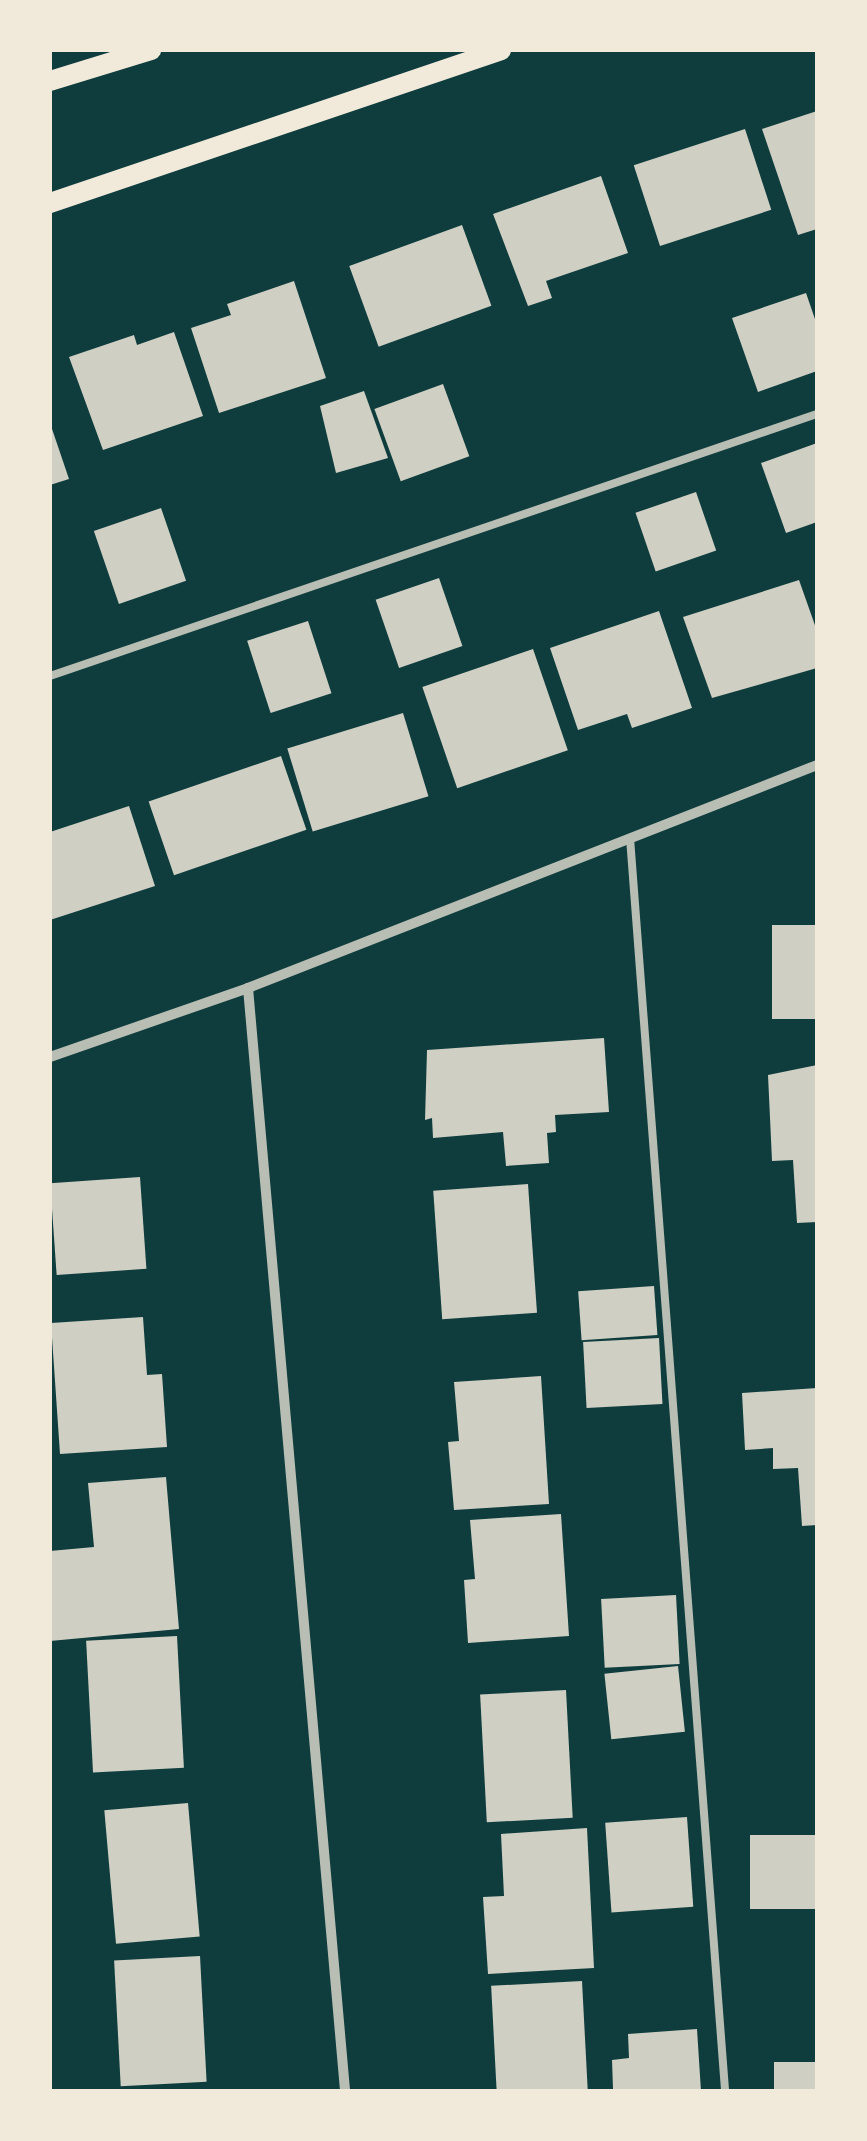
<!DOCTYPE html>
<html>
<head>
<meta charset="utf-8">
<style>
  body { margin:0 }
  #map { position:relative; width:867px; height:2141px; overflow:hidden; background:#0f3d3e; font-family:"Nunito Sans",sans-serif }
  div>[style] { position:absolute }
  .building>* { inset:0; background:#cfcfc3; transform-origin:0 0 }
  .service>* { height:8px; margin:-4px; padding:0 4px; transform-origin:4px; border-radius:4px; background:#b8beb3 }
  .minor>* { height:10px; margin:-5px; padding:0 5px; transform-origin:5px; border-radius:5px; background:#b8beb3 }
  .secondary>* { height:20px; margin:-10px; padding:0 10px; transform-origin:10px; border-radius:10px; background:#f1e9da }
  span { translate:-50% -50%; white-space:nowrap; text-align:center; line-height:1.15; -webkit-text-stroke:10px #f1e9da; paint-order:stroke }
  .frame { position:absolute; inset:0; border:52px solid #f1e9da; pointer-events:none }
</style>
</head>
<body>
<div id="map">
  <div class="building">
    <i style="clip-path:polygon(817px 111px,817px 229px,798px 235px,762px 129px)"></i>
    <i style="left:745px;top:129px;width:85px;height:117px;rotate:72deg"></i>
    <i style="clip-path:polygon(601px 176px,628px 253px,546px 281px,552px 298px,528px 306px,493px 214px)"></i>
    <i style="left:462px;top:225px;width:86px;height:120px;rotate:70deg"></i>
    <i style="clip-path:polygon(294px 281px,326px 378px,219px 413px,191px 328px,231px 315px,227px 304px)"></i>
    <i style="clip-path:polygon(806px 293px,817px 325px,817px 371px,758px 392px,732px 318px)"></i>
    <i style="clip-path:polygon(174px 332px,203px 416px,103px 450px,69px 357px,134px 335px,137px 345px)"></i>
    <i style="left:443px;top:384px;width:77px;height:73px;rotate:70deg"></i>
    <i style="clip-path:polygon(364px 391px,388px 458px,336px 473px,320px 406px)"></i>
    <i style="clip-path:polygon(50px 423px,69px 479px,50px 485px)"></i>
    <i style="clip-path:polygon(817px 443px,817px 522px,786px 533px,761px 463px)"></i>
    <i style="left:696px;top:492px;width:62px;height:64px;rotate:71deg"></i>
    <i style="left:161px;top:508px;width:77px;height:71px;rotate:71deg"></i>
    <i style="left:439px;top:578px;width:72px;height:67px;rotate:71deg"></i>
    <i style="clip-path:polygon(799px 580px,817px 631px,817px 668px,712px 698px,683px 617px)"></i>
    <i style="clip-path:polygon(659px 611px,692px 708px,632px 728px,627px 714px,578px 730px,550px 648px)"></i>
    <i style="left:308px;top:621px;width:76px;height:64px;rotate:72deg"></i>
    <i style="left:533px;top:649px;width:107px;height:117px;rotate:71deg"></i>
    <i style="left:403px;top:713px;width:87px;height:121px;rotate:73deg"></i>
    <i style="left:281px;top:756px;width:78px;height:140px;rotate:71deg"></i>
    <i style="clip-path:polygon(129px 806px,155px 886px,50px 920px,50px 832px)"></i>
    <i style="left:817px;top:925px;width:94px;height:45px;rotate:90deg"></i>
    <i style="clip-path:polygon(604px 1038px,609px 1112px,555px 1115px,556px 1132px,547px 1133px,549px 1163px,506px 1166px,503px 1132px,433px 1138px,432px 1118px,425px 1120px,427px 1050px)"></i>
    <i style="clip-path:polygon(817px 1065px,817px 1222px,797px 1223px,793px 1160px,772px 1161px,768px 1075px)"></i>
    <i style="left:140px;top:1177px;width:92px;height:90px;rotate:86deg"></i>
    <i style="left:528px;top:1184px;width:129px;height:95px;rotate:86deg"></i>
    <i style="left:654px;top:1286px;width:49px;height:76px;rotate:86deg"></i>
    <i style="clip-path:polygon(143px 1317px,147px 1375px,162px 1374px,167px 1447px,60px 1454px,51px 1323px)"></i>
    <i style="left:659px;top:1338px;width:66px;height:76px;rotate:87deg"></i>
    <i style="clip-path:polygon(541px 1376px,549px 1504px,454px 1510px,448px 1442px,459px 1441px,454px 1382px)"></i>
    <i style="clip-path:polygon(817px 1388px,817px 1525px,802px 1526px,798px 1468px,773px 1469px,773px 1448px,745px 1450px,742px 1393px)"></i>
    <i style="clip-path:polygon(166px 1477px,179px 1629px,50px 1641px,50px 1551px,94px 1547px,88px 1483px)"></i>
    <i style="clip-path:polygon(561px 1514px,569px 1636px,468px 1643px,464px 1580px,475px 1579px,470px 1520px)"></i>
    <i style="left:676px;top:1595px;width:69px;height:75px;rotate:87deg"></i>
    <i style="left:177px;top:1636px;width:132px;height:91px;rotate:87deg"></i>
    <i style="left:678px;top:1666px;width:66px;height:74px;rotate:84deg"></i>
    <i style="left:566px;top:1690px;width:128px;height:86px;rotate:87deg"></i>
    <i style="left:188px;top:1803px;width:134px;height:84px;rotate:85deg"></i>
    <i style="left:687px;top:1817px;width:90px;height:82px;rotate:86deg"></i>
    <i style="clip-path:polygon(587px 1828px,594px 1968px,488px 1974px,483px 1897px,504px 1896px,501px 1834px)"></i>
    <i style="left:817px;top:1835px;width:74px;height:67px;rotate:90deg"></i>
    <i style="left:200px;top:1956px;width:126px;height:86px;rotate:87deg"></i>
    <i style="left:582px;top:1981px;width:110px;height:91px;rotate:87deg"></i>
    <i style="clip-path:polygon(697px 2029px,701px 2091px,613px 2089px,612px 2060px,629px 2058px,628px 2034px)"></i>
    <i style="left:817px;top:2062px;width:29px;height:43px;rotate:90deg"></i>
  </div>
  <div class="service">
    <i style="left:50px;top:676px;width:811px;rotate:-18.86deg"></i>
    <i style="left:630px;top:838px;width:1257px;rotate:85.66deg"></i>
  </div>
  <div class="minor">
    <i style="left:248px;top:988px;width:1107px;rotate:84.97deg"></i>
    <i style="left:50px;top:1057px;width:210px;rotate:-19.2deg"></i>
    <i style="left:248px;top:988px;width:611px;rotate:-21.4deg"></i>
  </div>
  <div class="secondary">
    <i style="left:50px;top:81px;width:106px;rotate:-17.1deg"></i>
    <i style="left:50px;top:203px;width:476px;rotate:-18.7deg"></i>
  </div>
  <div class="frame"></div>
</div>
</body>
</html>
